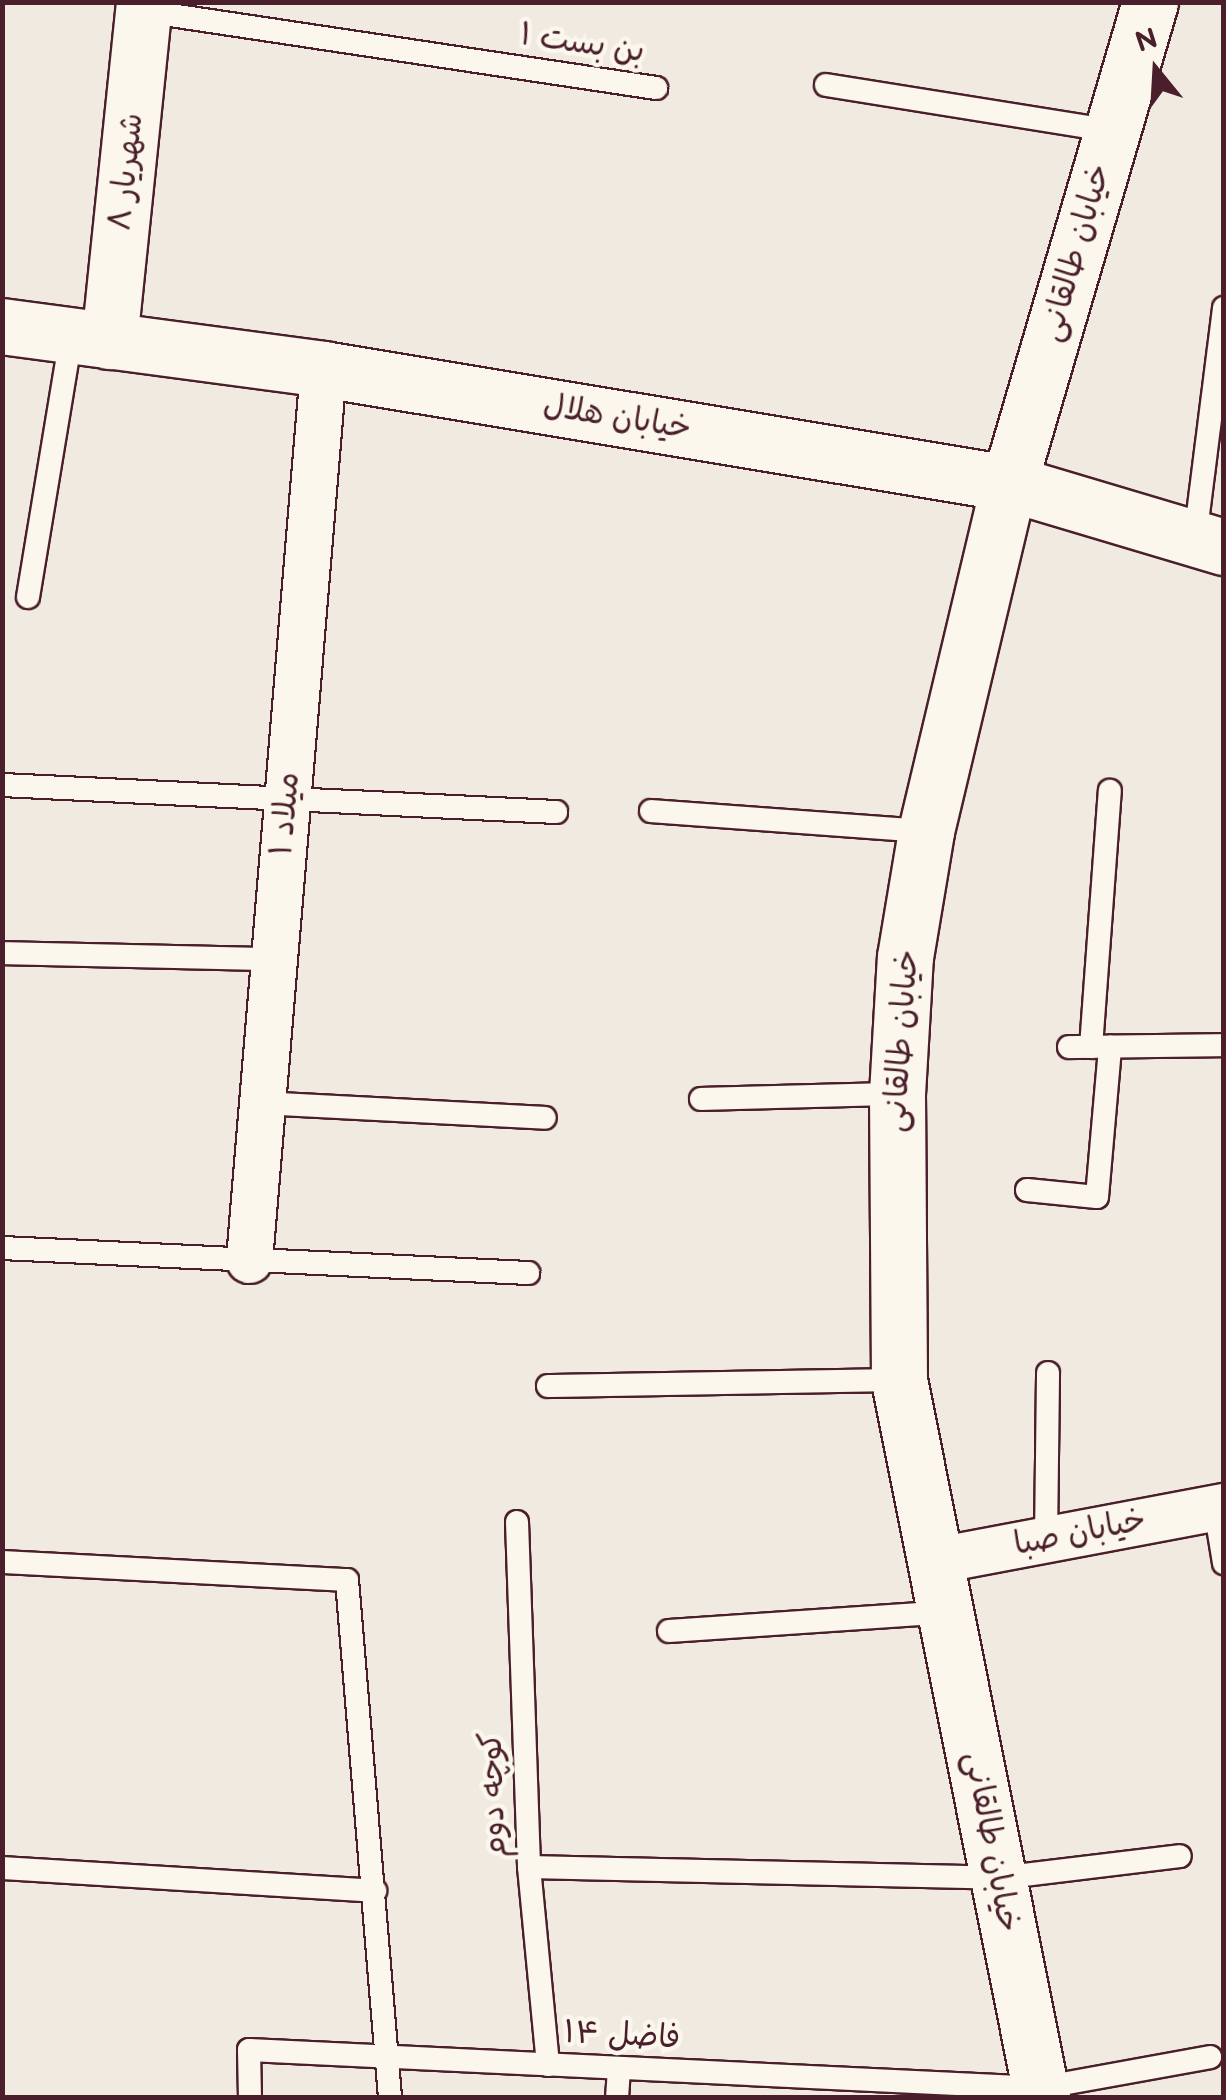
<!DOCTYPE html>
<html>
<head>
<meta charset="utf-8">
<style>
  body { margin:0 }
  #map { position:relative; width:1226px; height:2100px; overflow:hidden; background:#f0eae0; font-family:"Balsamiq Sans","Playpen Sans Arabic",sans-serif }
  div>[style] { position:absolute }
  .roads { filter:drop-shadow(2px 0 #4a1f2b) drop-shadow(-2px 0 #4a1f2b) drop-shadow(0 2px #4a1f2b) drop-shadow(0 -2px #4a1f2b) }
  .service>* { height:22px; margin:-11px; padding:0 11px; transform-origin:11px; border-radius:11px; background:#fbf7ec }
  .minor>* { height:45px; margin:-22.5px; padding:0 22.5px; transform-origin:22.5px; border-radius:22.5px; background:#fbf7ec }
  .secondary>* { height:55px; margin:-27.5px; padding:0 27.5px; transform-origin:27.5px; border-radius:27.5px; background:#fbf7ec }
  span { translate:-50% -50%; white-space:nowrap; text-align:center; line-height:1.15; -webkit-text-stroke:9px #fbf7ec; paint-order:stroke }
  .street-label { font-size:32px; color:#4a1f2b }
  .frame { position:absolute; inset:0; border:5px solid #4a1f2b; pointer-events:none }
  .north { position:absolute; left:1106px; top:20px; width:100px; height:100px; -webkit-text-stroke:8px #fbf7ec; paint-order:stroke; rotate:342deg; font-size:28px; font-weight:700; line-height:40px; text-align:center; color:#4a1f2b }
  .north::after { content:''; display:block; margin:auto; width:35px; height:45px; background:#4a1f2b; clip-path:polygon(50% 0,100% 100%,50% 72%,0 100%) }
</style>
</head>
<body>
<div id="map">
  <div class="roads">
    <div class="service">
      <i style="left:144px;top:11px;width:518px;rotate:8.55deg"></i>
      <i style="left:826px;top:85px;width:290px;rotate:9.1deg"></i>
      <i style="left:1195px;top:538px;width:232px;rotate:-82.8deg"></i>
      <i style="left:28px;top:597px;width:265px;rotate:-80.6deg"></i>
      <i style="left:2px;top:785px;width:555px;rotate:2.79deg"></i>
      <i style="left:651px;top:811px;width:276px;rotate:4.2deg"></i>
      <i style="left:2px;top:953px;width:272px;rotate:1.3deg"></i>
      <i style="left:1069px;top:1047px;width:155px;rotate:-0.7deg"></i>
      <i style="left:1091px;top:1047px;width:257px;rotate:-85.8deg"></i>
      <i style="left:701px;top:1099px;width:196px;rotate:-1.5deg"></i>
      <i style="left:262px;top:1103px;width:283px;rotate:3deg"></i>
      <i style="left:1027px;top:1190px;width:70px;rotate:5.7deg"></i>
      <i style="left:1097px;top:1197px;width:151px;rotate:-85deg"></i>
      <i style="left:2px;top:1248px;width:527px;rotate:2.72deg"></i>
      <i style="left:548px;top:1386px;width:351px;rotate:-1deg"></i>
      <i style="left:1215px;top:1508px;width:56px;rotate:80.7deg"></i>
      <i style="left:517px;top:1522px;width:345px;rotate:88deg"></i>
      <i style="left:529px;top:1867px;width:199px;rotate:84.5deg"></i>
      <i style="left:1046px;top:1540px;width:167px;rotate:-89.3deg"></i>
      <i style="left:2px;top:1562px;width:345px;rotate:3deg"></i>
      <i style="left:347px;top:1580px;width:520px;rotate:85.25deg"></i>
      <i style="left:669px;top:1631px;width:277px;rotate:-3.9deg"></i>
      <i style="left:529px;top:1867px;width:470px;rotate:1.3deg"></i>
      <i style="left:999px;top:1878px;width:182px;rotate:-6.9deg"></i>
      <i style="left:2px;top:1868px;width:374px;rotate:3.5deg"></i>
      <i style="left:250px;top:2098px;width:48px;rotate:-91.2deg"></i>
      <i style="left:249px;top:2050px;width:792px;rotate:2.75deg"></i>
      <i style="left:1040px;top:2088px;width:173px;rotate:-10.3deg"></i>
      <i style="left:617px;top:2098px;width:29px;rotate:-86deg"></i>
    </div>
    <div class="minor">
      <i style="left:249px;top:1260px;width:894px;rotate:-85.25deg"></i>
      <i style="left:937px;top:1560px;width:292px;rotate:-10.7deg"></i>
    </div>
    <div class="secondary">
      <i style="left:2px;top:326px;width:324px;rotate:7.6deg"></i>
      <i style="left:323px;top:369px;width:695px;rotate:9.44deg"></i>
      <i style="left:1009px;top:483px;width:224px;rotate:16.6deg"></i>
      <i style="left:109px;top:341px;width:341px;rotate:-84.1deg"></i>
      <i style="left:1042px;top:2098px;width:732px;rotate:-101.26deg"></i>
      <i style="left:899px;top:1380px;width:286px;rotate:-90.4deg"></i>
      <i style="left:897px;top:1094px;width:137px;rotate:-86.7deg"></i>
      <i style="left:905px;top:957px;width:128px;rotate:-80.5deg"></i>
      <i style="left:926px;top:831px;width:358px;rotate:-76.6deg"></i>
      <i style="left:1009px;top:483px;width:501px;rotate:-73.66deg"></i>
    </div>
  </div>
  <div class="street-label">
    <span style="left:582px;top:44px;rotate:8deg">بن بست ۱</span>
    <span style="left:127px;top:172px;rotate:-84deg">شهریار ۸</span>
    <span style="left:1076px;top:253px;rotate:-74deg">خیابان طالقانی</span>
    <span style="left:617px;top:418px;rotate:9deg">خیابان هلال</span>
    <span style="left:286px;top:814px;rotate:-85deg">میلاد ۱</span>
    <span style="left:902px;top:1041px;rotate:-86deg">خیابان طالقانی</span>
    <span style="left:1080px;top:1533px;rotate:-11deg">خیابان صبا</span>
    <span style="left:494px;top:1795px;rotate:-92deg">کوچه دوم</span>
    <span style="left:991px;top:1842px;rotate:79deg">خیابان طالقانی</span>
    <span style="left:622px;top:2036px;rotate:3deg">فاضل ۱۴</span>
  </div>
  <div class="frame"></div>
  <div class="north">N</div>
</div>
</body>
</html>
